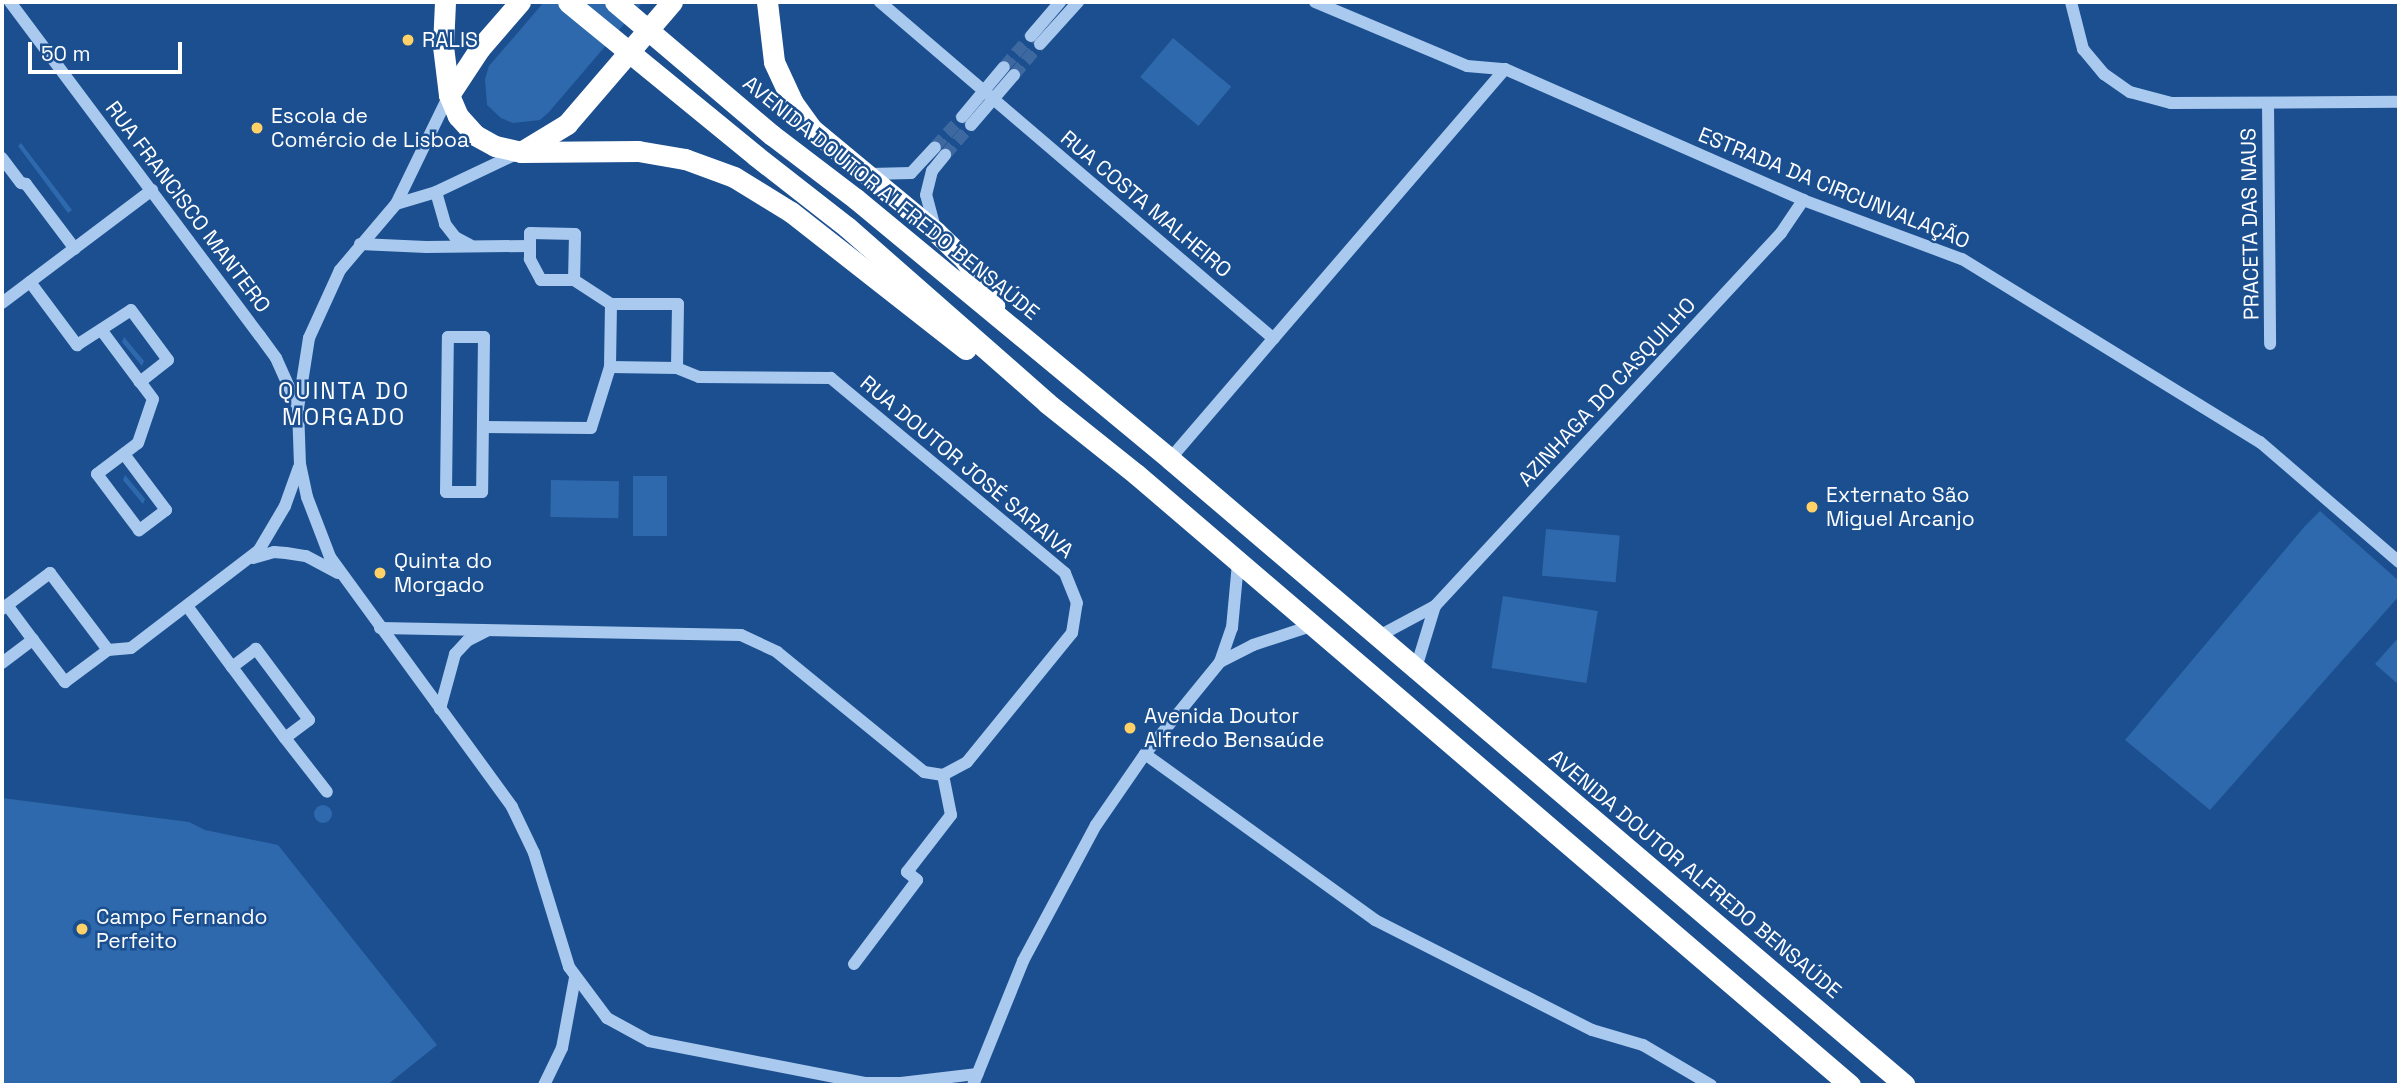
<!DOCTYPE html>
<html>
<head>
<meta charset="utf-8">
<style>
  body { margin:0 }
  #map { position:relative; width:2401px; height:1087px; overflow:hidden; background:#1b4f8f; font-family:"Space Grotesk",sans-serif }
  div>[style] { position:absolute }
  .green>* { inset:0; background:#2e69ad; transform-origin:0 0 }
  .round { border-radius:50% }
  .minor-tunnel>* { height:12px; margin-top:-6px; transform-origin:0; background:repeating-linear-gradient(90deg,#3d69a0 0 12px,transparent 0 18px) }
  .minor>* { height:12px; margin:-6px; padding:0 6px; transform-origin:6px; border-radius:6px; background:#a9c9ee }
  .highway>* { height:21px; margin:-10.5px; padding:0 10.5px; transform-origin:10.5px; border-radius:10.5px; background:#fff }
  .highway-bridge>* { height:21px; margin:-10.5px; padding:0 10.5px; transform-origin:10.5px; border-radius:10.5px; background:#fff }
  .dots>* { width:19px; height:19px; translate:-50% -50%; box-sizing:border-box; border:4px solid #1b4f8f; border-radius:50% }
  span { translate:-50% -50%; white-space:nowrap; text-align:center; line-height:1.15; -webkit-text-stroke:5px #1b4f8f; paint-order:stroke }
  .poi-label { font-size:21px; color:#fff }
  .left { translate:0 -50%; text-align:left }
  .street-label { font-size:21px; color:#fff }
  .neighbourhood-label { font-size:23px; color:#fff; letter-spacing:2px }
  .frame { position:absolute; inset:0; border:4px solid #fff; pointer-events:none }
  .scale { position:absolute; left:28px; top:42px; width:154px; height:32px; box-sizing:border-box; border:4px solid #fff; border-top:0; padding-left:9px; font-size:21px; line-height:24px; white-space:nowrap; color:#fff; -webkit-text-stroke:5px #1b4f8f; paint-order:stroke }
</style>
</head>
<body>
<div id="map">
  <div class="green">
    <i style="clip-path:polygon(544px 2px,643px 2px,549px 112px,540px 120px,513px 123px,501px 118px,487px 105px,485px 79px,489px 66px)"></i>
    <i style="left:1173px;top:38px;width:76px;height:51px;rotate:40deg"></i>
    <i style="clip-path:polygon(21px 143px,72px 210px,68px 213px,18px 146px)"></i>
    <i style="clip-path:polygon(124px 337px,144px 361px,142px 366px,122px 342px)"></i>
    <i style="clip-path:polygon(125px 475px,145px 499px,143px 504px,123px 480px)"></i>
    <i style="left:633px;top:476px;width:34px;height:60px"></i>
    <i style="left:551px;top:480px;width:68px;height:37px;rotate:1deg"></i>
    <i style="clip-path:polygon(2320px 511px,2399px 581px,2399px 596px,2210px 810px,2125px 740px,2305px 526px)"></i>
    <i style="left:1546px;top:529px;width:74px;height:47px;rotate:5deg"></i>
    <i style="left:1503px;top:596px;width:96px;height:73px;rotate:9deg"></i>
    <i style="clip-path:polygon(2399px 637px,2399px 685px,2375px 664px)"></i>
    <i style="clip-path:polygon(2px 798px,189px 822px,205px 830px,278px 845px,437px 1045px,387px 1085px,2px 1085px)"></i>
    <i class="round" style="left:314px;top:805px;width:18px;height:18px"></i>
  </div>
  <div class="minor-tunnel">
    <i style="left:1004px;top:67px;width:41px;rotate:-48.9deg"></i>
    <i style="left:1014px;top:75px;width:40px;rotate:-50deg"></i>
    <i style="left:935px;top:147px;width:40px;rotate:-48deg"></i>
    <i style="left:945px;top:155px;width:40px;rotate:-49deg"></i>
  </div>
  <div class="minor">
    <i style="left:10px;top:2px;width:417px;rotate:53.2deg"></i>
    <i style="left:260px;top:336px;width:27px;rotate:54deg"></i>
    <i style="left:276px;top:358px;width:51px;rotate:65.9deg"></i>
    <i style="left:880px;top:2px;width:518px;rotate:40.54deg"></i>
    <i style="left:1315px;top:2px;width:165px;rotate:22.8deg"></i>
    <i style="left:1467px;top:66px;width:38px;rotate:5deg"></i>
    <i style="left:1505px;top:69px;width:326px;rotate:23.7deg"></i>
    <i style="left:1803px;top:200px;width:170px;rotate:20.4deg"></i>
    <i style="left:1962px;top:259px;width:350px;rotate:31.6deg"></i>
    <i style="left:2260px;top:442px;width:184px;rotate:40.8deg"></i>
    <i style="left:2071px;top:2px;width:49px;rotate:75.7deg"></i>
    <i style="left:2083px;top:49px;width:33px;rotate:50deg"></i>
    <i style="left:2104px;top:74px;width:32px;rotate:35deg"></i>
    <i style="left:2130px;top:92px;width:42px;rotate:15deg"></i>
    <i style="left:2171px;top:103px;width:228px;rotate:-0.3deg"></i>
    <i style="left:1031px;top:36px;width:45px;rotate:-49.5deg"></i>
    <i style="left:1040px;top:44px;width:57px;rotate:-47.9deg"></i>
    <i style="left:449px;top:95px;width:121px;rotate:115.9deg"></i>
    <i style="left:396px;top:204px;width:87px;rotate:130.3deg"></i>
    <i style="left:340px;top:270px;width:75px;rotate:114.5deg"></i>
    <i style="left:309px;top:338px;width:71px;rotate:98.9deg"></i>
    <i style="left:298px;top:408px;width:56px;rotate:88deg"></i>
    <i style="left:300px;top:464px;width:34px;rotate:78deg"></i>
    <i style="left:307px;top:497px;width:64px;rotate:69deg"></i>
    <i style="left:330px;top:557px;width:309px;rotate:53.9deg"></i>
    <i style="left:512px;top:807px;width:51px;rotate:64.4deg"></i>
    <i style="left:534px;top:853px;width:119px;rotate:72.9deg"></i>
    <i style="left:569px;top:967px;width:64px;rotate:53.3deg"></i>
    <i style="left:607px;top:1018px;width:48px;rotate:28.7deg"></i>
    <i style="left:649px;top:1041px;width:221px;rotate:11deg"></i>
    <i style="left:866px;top:1083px;width:35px"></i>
    <i style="left:901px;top:1083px;width:77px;rotate:-6.8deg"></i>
    <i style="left:2268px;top:103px;width:241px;rotate:89.5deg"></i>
    <i style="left:962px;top:117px;width:65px;rotate:-50deg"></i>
    <i style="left:971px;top:125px;width:66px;rotate:-49.3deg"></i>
    <i style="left:2px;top:158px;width:31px;rotate:53deg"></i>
    <i style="left:21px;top:183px;width:5px;rotate:11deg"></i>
    <i style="left:26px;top:184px;width:81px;rotate:53deg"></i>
    <i style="left:870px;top:174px;width:41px;rotate:-1.4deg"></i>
    <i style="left:911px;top:173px;width:35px;rotate:-47deg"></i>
    <i style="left:436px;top:192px;width:33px;rotate:74deg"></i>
    <i style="left:445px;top:224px;width:16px;rotate:52deg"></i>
    <i style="left:455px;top:237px;width:17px;rotate:28deg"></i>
    <i style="left:396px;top:204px;width:42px;rotate:-16.7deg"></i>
    <i style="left:436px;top:192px;width:91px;rotate:-25.4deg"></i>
    <i style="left:935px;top:228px;width:34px;rotate:-105deg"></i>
    <i style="left:926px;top:195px;width:25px;rotate:-76deg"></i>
    <i style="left:932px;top:171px;width:21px;rotate:-51deg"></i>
    <i style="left:530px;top:233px;width:45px;rotate:1.3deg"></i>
    <i style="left:575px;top:234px;width:46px;rotate:91.2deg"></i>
    <i style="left:574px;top:280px;width:33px;rotate:180deg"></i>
    <i style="left:541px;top:280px;width:24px;rotate:-118deg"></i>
    <i style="left:530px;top:259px;width:26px;rotate:-90deg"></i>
    <i style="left:360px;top:244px;width:66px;rotate:2.6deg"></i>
    <i style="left:426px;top:247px;width:104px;rotate:-0.6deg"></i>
    <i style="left:574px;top:280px;width:44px;rotate:33deg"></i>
    <i style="left:611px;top:304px;width:67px"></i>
    <i style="left:678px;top:304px;width:64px;rotate:90.9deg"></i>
    <i style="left:677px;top:368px;width:67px;rotate:-179.1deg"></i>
    <i style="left:610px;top:367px;width:63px;rotate:-89.1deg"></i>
    <i style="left:30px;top:282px;width:79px;rotate:53.3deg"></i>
    <i style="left:77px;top:345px;width:64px;rotate:-32.9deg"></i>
    <i style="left:131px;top:310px;width:62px;rotate:53.5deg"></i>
    <i style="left:168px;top:360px;width:36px;rotate:142deg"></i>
    <i style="left:140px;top:382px;width:64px;rotate:-126.7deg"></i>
    <i style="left:2px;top:303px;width:188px;rotate:-37deg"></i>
    <i style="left:448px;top:337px;width:36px"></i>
    <i style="left:484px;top:337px;width:155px;rotate:90.7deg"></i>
    <i style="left:482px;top:492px;width:36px;rotate:180deg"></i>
    <i style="left:446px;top:492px;width:155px;rotate:-89.3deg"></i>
    <i style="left:483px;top:427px;width:108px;rotate:0.5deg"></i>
    <i style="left:591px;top:428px;width:64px;rotate:-72.7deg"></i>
    <i style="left:124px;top:454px;width:70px;rotate:53.1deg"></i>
    <i style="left:166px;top:510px;width:34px;rotate:143deg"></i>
    <i style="left:139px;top:530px;width:70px;rotate:-126.9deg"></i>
    <i style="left:97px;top:474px;width:51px;rotate:-37.1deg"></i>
    <i style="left:138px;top:443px;width:46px;rotate:-71.2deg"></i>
    <i style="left:153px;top:399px;width:21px;rotate:-127deg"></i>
    <i style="left:1170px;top:459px;width:514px;rotate:-49.34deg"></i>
    <i style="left:253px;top:558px;width:22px;rotate:-16deg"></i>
    <i style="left:274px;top:552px;width:12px;rotate:5deg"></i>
    <i style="left:286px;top:553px;width:20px;rotate:9deg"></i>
    <i style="left:306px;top:556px;width:36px;rotate:28deg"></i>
    <i style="left:7px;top:605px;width:44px;rotate:53.4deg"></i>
    <i style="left:187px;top:606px;width:76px;rotate:53.6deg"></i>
    <i style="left:2px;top:609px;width:60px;rotate:-36.9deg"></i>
    <i style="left:50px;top:573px;width:96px;rotate:53deg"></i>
    <i style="left:380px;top:628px;width:361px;rotate:1.1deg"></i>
    <i style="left:741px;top:635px;width:40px;rotate:25deg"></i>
    <i style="left:777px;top:652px;width:190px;rotate:39.2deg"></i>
    <i style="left:924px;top:772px;width:19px;rotate:9deg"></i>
    <i style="left:943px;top:775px;width:27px;rotate:-28deg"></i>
    <i style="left:967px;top:762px;width:166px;rotate:-50.9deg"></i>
    <i style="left:1072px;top:633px;width:30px;rotate:-81deg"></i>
    <i style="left:1077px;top:603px;width:32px;rotate:-112deg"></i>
    <i style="left:1065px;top:573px;width:305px;rotate:-140.2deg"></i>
    <i style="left:831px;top:378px;width:132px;rotate:-179.6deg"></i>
    <i style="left:699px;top:377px;width:24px;rotate:-158deg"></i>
    <i style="left:1379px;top:636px;width:64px;rotate:-28.2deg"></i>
    <i style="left:1435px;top:606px;width:509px;rotate:-47.15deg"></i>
    <i style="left:1781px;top:233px;width:40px;rotate:-56deg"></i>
    <i style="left:1220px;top:662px;width:37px;rotate:-27deg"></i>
    <i style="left:1253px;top:645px;width:61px;rotate:-18.1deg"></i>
    <i style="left:2px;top:663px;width:39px;rotate:-37deg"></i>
    <i style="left:33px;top:640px;width:53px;rotate:52.7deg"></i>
    <i style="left:65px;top:682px;width:54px;rotate:-36.7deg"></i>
    <i style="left:108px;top:650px;width:23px;rotate:-5deg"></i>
    <i style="left:131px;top:648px;width:161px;rotate:-37.4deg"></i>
    <i style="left:259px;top:550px;width:51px;rotate:-59.4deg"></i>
    <i style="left:285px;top:506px;width:41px;rotate:-70.3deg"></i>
    <i style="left:1416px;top:668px;width:65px;rotate:-73deg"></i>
    <i style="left:440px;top:709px;width:57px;rotate:-74.7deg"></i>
    <i style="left:455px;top:654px;width:18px;rotate:-47deg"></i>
    <i style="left:467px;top:641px;width:22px;rotate:-27deg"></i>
    <i style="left:285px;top:738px;width:30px;rotate:-37deg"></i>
    <i style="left:309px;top:720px;width:89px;rotate:-126.7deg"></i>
    <i style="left:256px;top:649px;width:30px;rotate:143deg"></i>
    <i style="left:232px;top:667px;width:89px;rotate:53.3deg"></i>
    <i style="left:285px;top:738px;width:68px;rotate:52.1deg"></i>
    <i style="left:1145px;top:754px;width:284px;rotate:35.8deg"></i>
    <i style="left:1375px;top:920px;width:243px;rotate:26.9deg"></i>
    <i style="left:1592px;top:1030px;width:53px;rotate:16.4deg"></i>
    <i style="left:1643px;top:1045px;width:79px;rotate:30.5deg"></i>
    <i style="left:854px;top:964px;width:105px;rotate:-53.1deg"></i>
    <i style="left:917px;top:880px;width:13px;rotate:-141deg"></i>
    <i style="left:907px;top:872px;width:72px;rotate:-52.3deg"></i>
    <i style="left:951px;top:815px;width:41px;rotate:-101.3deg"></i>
    <i style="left:544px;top:1085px;width:41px;rotate:-64.1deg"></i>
    <i style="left:562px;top:1048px;width:71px;rotate:-79.5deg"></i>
    <i style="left:973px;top:1085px;width:134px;rotate:-68deg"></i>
    <i style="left:1023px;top:961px;width:154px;rotate:-61.8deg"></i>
    <i style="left:1096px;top:825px;width:86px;rotate:-55.4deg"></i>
    <i style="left:1145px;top:754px;width:119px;rotate:-50.8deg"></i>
    <i style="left:1220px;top:662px;width:36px;rotate:-71deg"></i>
    <i style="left:1232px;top:628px;width:65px;rotate:-84.7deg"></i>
  </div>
  <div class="highway">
    <i style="left:445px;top:2px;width:44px;rotate:92.6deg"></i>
    <i style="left:443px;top:46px;width:49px;rotate:83deg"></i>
    <i style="left:449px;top:95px;width:23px;rotate:67deg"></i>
    <i style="left:458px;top:116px;width:25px;rotate:48deg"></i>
    <i style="left:475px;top:135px;width:23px;rotate:29deg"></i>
    <i style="left:495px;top:146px;width:27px;rotate:13deg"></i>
    <i style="left:521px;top:152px;width:117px;rotate:-0.5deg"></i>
    <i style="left:638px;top:151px;width:48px;rotate:9.7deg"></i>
    <i style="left:685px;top:159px;width:52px;rotate:20.2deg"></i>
    <i style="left:734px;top:177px;width:67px;rotate:31.6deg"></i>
    <i style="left:791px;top:212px;width:222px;rotate:38.1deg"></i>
    <i style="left:767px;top:2px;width:60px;rotate:83.3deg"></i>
    <i style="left:774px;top:62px;width:45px;rotate:65.1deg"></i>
    <i style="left:793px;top:103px;width:32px;rotate:54deg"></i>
    <i style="left:812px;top:129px;width:161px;rotate:39.7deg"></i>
    <i style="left:936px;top:232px;width:40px;rotate:44deg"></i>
    <i style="left:965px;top:260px;width:54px;rotate:57.2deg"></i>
    <i style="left:449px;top:95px;width:56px;rotate:-56.6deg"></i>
    <i style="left:480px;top:48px;width:61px;rotate:-49deg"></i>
    <i style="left:772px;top:135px;width:106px;rotate:37.3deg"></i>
    <i style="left:856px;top:199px;width:408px;rotate:39.6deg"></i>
    <i style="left:1170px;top:459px;width:965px;rotate:40.42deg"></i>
    <i style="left:521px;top:152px;width:54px;rotate:-31.3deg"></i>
    <i style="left:567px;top:124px;width:161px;rotate:-49.3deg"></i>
    <i style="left:756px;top:156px;width:115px;rotate:38deg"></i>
    <i style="left:847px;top:227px;width:266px;rotate:41.3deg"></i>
    <i style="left:1047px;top:403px;width:114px;rotate:38.6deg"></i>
    <i style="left:1136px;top:474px;width:940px;rotate:40.56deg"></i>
  </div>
  <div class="highway-bridge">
    <i style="left:568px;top:2px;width:243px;rotate:39.3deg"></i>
    <i style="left:615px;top:2px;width:206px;rotate:40.3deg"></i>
  </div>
  <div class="dots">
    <i style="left:408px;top:40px;background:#ffd166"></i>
    <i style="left:257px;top:128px;background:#ffd166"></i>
    <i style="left:1812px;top:507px;background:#ffd166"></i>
    <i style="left:380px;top:573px;background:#ffd166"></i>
    <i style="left:1130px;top:728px;background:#ffd166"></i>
    <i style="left:82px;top:929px;background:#ffd166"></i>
  </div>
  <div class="poi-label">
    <span class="left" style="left:422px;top:40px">RALIS</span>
    <span class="left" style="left:271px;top:128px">Escola de<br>Comércio de Lisboa</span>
    <span class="left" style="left:1826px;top:507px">Externato São<br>Miguel Arcanjo</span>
    <span class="left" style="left:394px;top:573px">Quinta do<br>Morgado</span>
    <span class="left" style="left:1144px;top:728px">Avenida Doutor<br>Alfredo Bensaúde</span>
    <span class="left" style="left:96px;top:929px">Campo Fernando<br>Perfeito</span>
  </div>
  <div class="street-label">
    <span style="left:1834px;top:188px;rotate:22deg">ESTRADA DA CIRCUNVALAÇÃO</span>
    <span style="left:891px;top:198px;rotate:39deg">AVENIDA DOUTOR ALFREDO BENSAÚDE</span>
    <span style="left:1146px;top:204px;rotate:40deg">RUA COSTA MALHEIRO</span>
    <span style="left:188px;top:207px;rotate:53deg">RUA FRANCISCO MANTERO</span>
    <span style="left:2250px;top:224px;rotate:-91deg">PRACETA DAS NAUS</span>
    <span style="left:1607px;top:392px;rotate:-47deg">AZINHAGA DO CASQUILHO</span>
    <span style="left:967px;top:467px;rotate:40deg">RUA DOUTOR JOSÉ SARAIVA</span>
    <span style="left:1695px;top:874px;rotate:40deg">AVENIDA DOUTOR ALFREDO BENSAÚDE</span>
  </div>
  <div class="neighbourhood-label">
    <span style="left:344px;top:404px">QUINTA DO<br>MORGADO</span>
  </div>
  <div class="frame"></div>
  <div class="scale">50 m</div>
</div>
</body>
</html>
